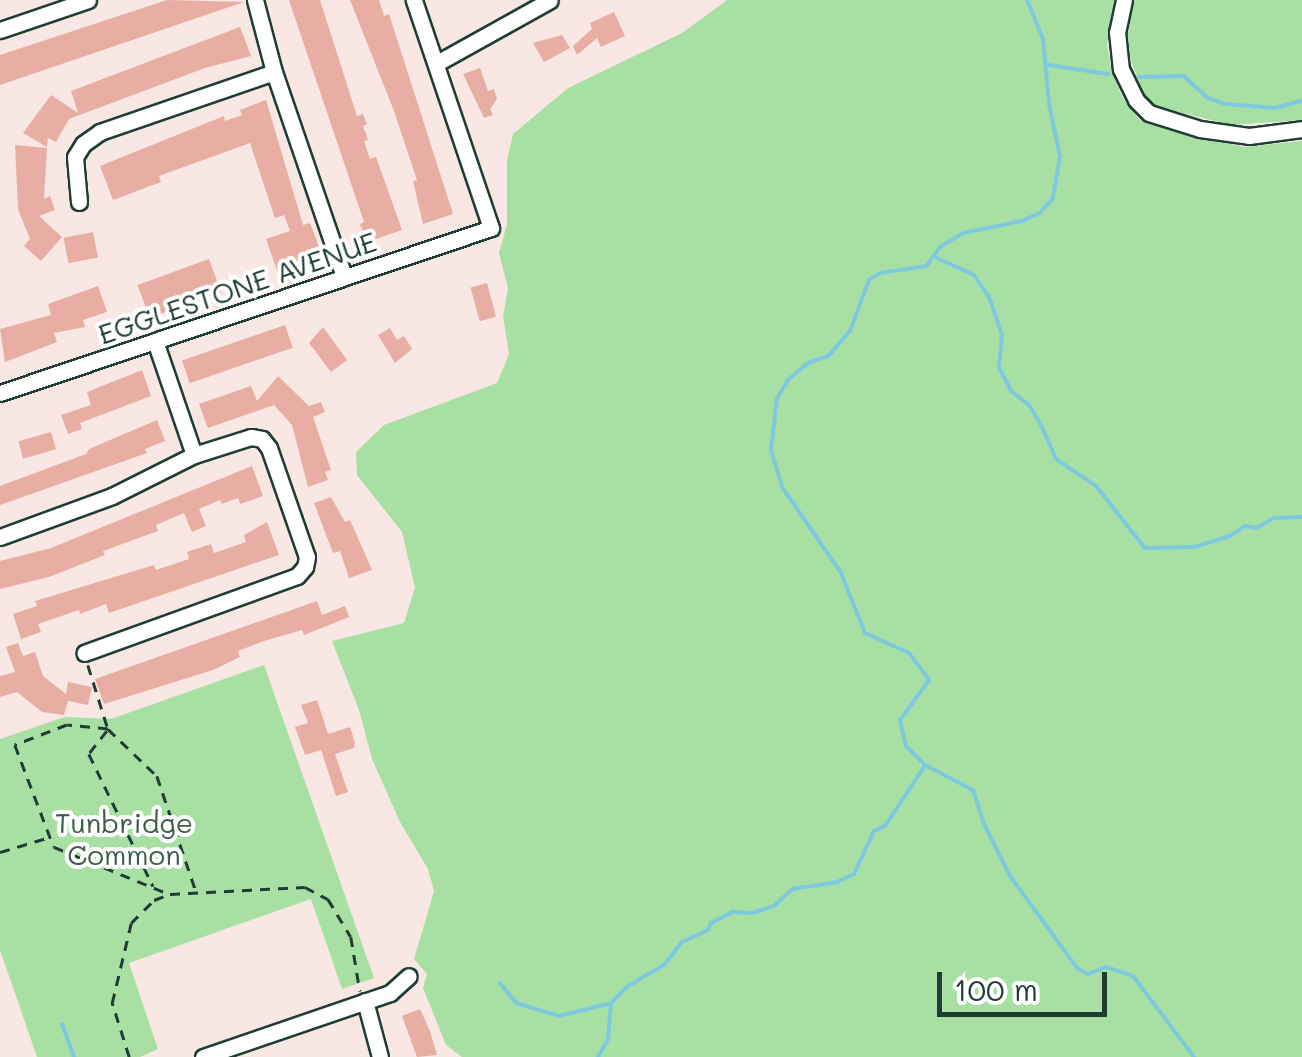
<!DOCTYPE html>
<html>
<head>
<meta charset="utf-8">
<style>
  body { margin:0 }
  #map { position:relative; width:1302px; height:1057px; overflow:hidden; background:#f8e7e3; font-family:Mali,sans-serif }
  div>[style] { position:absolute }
  .green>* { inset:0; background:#a8e0a4 }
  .stream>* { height:4px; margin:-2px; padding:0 2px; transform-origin:2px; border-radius:2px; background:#7fc9e0 }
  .building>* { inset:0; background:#e8aea3; transform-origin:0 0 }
  .path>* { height:2.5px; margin-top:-1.25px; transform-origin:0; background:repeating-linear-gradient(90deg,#1f3d34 0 10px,transparent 0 18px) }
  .roads { filter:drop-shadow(2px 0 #1f3d34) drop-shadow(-2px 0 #1f3d34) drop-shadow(0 2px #1f3d34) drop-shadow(0 -2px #1f3d34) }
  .minor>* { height:15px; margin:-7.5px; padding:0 7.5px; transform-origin:7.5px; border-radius:7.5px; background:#fff }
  span { translate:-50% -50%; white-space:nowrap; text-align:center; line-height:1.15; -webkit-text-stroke:8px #fff; paint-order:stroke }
  .street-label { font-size:28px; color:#1f3d34 }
  .park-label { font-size:28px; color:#3a5e4a }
  .scale { position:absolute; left:937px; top:972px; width:170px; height:45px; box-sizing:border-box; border:5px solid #1f3d34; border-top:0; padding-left:12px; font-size:30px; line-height:35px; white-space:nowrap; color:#1f3d34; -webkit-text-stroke:8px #fff; paint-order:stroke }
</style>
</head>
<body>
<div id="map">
  <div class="green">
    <i style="clip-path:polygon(727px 0,1115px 0,1107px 44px,1111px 68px,1122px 97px,1139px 120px,1244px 147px,1302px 141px,1302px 1057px,462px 1057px,446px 1045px,423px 988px,427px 974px,414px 959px,434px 891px,428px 869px,400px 822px,372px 759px,359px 710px,332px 641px,404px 623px,415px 587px,402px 532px,357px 475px,356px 452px,384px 425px,497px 383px,509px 354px,503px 316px,508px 288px,499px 253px,507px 224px,507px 161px,513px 134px,568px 88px,682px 33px)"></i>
    <i style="clip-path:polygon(1133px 0,1302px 0,1302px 120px,1231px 125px,1159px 107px,1145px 98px,1126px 48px)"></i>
    <i style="clip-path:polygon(264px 665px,374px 978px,342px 989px,311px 899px,129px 963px,158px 1049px,140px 1057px,37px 1057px,0 950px,0 739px,65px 717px,111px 719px)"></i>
  </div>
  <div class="stream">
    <i style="left:1027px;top:0;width:42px;rotate:67.7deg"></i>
    <i style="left:1043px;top:39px;width:65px;rotate:84.7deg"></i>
    <i style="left:1049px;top:104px;width:53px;rotate:78.1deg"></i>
    <i style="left:1060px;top:156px;width:43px;rotate:99.5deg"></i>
    <i style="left:1053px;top:198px;width:20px;rotate:131deg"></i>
    <i style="left:1040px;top:213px;width:20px;rotate:156deg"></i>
    <i style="left:1022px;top:221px;width:60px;rotate:168.5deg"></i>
    <i style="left:963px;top:233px;width:27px;rotate:149deg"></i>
    <i style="left:940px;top:247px;width:24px;rotate:126deg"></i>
    <i style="left:926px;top:266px;width:47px;rotate:171.3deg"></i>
    <i style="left:880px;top:273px;width:13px;rotate:148deg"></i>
    <i style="left:869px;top:280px;width:54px;rotate:110.4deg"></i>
    <i style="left:850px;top:331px;width:33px;rotate:131deg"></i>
    <i style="left:828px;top:356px;width:21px;rotate:161deg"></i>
    <i style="left:808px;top:363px;width:26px;rotate:140deg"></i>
    <i style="left:788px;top:380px;width:21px;rotate:121deg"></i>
    <i style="left:777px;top:398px;width:52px;rotate:96.6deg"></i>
    <i style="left:771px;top:450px;width:39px;rotate:73deg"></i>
    <i style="left:782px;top:487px;width:104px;rotate:55.5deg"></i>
    <i style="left:841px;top:573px;width:65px;rotate:68.2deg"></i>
    <i style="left:865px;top:633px;width:48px;rotate:24.4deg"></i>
    <i style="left:909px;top:653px;width:34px;rotate:53deg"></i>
    <i style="left:929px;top:680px;width:49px;rotate:125.9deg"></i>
    <i style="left:900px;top:720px;width:27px;rotate:77deg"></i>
    <i style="left:906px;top:746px;width:27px;rotate:45deg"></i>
    <i style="left:925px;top:765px;width:54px;rotate:27.5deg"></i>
    <i style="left:973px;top:790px;width:36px;rotate:72deg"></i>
    <i style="left:984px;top:824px;width:58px;rotate:63.4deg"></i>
    <i style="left:1010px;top:876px;width:114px;rotate:53.9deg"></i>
    <i style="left:1077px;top:968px;width:13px;rotate:29deg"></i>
    <i style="left:1088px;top:974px;width:19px;rotate:-21deg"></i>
    <i style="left:1106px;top:967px;width:28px;rotate:18deg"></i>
    <i style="left:1133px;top:976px;width:101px;rotate:53deg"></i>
    <i style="left:1049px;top:65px;width:60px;rotate:8.7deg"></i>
    <i style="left:1139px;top:77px;width:45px;rotate:-1.3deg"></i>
    <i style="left:1184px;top:76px;width:33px;rotate:43deg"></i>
    <i style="left:1208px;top:98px;width:18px;rotate:19deg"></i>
    <i style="left:1225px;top:104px;width:50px;rotate:4.6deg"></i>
    <i style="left:1275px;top:108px;width:28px;rotate:-15deg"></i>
    <i style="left:937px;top:258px;width:41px;rotate:24.7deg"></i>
    <i style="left:974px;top:275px;width:27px;rotate:56deg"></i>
    <i style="left:989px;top:297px;width:39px;rotate:71deg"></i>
    <i style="left:1002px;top:334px;width:34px;rotate:95deg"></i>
    <i style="left:999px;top:368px;width:26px;rotate:62deg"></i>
    <i style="left:1011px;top:391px;width:23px;rotate:38deg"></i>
    <i style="left:1029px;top:405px;width:23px;rotate:59deg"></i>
    <i style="left:1041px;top:425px;width:37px;rotate:66deg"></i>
    <i style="left:1056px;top:459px;width:48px;rotate:34deg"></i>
    <i style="left:1096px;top:486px;width:79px;rotate:51.7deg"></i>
    <i style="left:1145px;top:548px;width:49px;rotate:-1.2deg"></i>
    <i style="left:1194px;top:547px;width:38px;rotate:-17deg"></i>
    <i style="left:1230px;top:536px;width:18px;rotate:-34deg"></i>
    <i style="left:1245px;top:526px;width:11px;rotate:10deg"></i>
    <i style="left:1256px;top:528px;width:21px;rotate:-29deg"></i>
    <i style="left:1274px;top:518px;width:28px;rotate:-2deg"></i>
    <i style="left:500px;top:983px;width:26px;rotate:51deg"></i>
    <i style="left:516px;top:1003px;width:45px;rotate:16.8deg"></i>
    <i style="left:559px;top:1016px;width:54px;rotate:-14deg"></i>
    <i style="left:611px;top:1003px;width:24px;rotate:-45deg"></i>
    <i style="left:628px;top:986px;width:42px;rotate:-30.3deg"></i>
    <i style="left:664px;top:965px;width:29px;rotate:-52deg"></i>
    <i style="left:682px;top:942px;width:29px;rotate:-25deg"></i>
    <i style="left:708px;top:930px;width:8px;rotate:-67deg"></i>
    <i style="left:711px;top:923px;width:25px;rotate:-27deg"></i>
    <i style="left:733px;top:912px;width:19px;rotate:3deg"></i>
    <i style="left:752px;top:913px;width:23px;rotate:-18deg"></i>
    <i style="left:774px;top:906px;width:25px;rotate:-43deg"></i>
    <i style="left:792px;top:889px;width:46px;rotate:-8.8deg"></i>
    <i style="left:837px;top:882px;width:19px;rotate:-25deg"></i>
    <i style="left:854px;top:874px;width:47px;rotate:-65.1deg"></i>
    <i style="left:874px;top:831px;width:12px;rotate:-24deg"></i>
    <i style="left:885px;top:826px;width:71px;rotate:-56.5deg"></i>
    <i style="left:62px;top:1024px;width:35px;rotate:70deg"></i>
    <i style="left:598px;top:1057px;width:21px;rotate:-61deg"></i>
    <i style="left:608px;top:1039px;width:34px;rotate:-85deg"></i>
  </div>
  <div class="building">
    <i style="clip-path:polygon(167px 0,244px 2px,0 85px,0 55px)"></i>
    <i style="clip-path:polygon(289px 0,320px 0,357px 116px,363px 114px,367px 124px,363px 126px,368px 140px,364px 141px,370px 159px,376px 157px,402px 230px,367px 242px,360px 224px,364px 222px)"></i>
    <i style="clip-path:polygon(350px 0,379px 0,384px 16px,389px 14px,453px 214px,423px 224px,413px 181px,417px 180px,394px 111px)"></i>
    <i style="clip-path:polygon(614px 12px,625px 36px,601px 47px,597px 38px,577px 55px,573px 46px,592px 29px,590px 23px)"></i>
    <i style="clip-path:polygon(240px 27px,251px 56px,205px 68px,69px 119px,56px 142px,48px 138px,47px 147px,23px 133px,51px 95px,78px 113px,71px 91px)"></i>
    <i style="clip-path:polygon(562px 35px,570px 48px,544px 62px,533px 43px)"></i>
    <i style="clip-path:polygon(480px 68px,488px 91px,494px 89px,497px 99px,490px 109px,493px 115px,484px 118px,463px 74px)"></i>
    <i style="clip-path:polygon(266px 100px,303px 225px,310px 223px,323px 257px,278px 273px,266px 239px,290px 231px,284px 215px,275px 218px,250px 143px,159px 176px,161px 182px,113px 200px,100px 166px,224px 116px,225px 121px,242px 115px,240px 110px)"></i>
    <i style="clip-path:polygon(15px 145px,47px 148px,44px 199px,50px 196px,55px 210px,39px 216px,62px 237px,41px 261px,24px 246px,30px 239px,18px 209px)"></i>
    <i style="left:93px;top:232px;width:26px;height:30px;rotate:79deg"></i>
    <i style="left:209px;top:259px;width:35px;height:76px;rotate:70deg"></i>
    <i style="left:487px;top:283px;width:35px;height:17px;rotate:75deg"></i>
    <i style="clip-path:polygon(98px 286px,107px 312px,83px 320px,85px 327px,54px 333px,57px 342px,5px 362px,0 329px,51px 315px,48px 304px)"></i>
    <i style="left:285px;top:325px;width:24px;height:109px;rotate:71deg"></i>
    <i style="clip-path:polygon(323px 327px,347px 360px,331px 372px,309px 343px)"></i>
    <i style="clip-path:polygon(390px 328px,397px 340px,404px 336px,412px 349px,395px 363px,378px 335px)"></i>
    <i style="clip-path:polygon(142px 370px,151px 396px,80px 423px,82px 429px,68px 434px,61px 415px,91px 405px,87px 392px)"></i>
    <i style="clip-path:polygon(278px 376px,309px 406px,321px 402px,325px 412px,313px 417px,331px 470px,325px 472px,328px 480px,308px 487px,292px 425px,274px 405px,208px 428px,199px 404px,251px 386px,257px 401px)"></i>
    <i style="clip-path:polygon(157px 420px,165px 441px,145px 449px,147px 453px,0 505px,0 486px,86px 454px,89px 449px)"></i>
    <i style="left:51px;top:432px;width:18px;height:34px;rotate:74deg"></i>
    <i style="clip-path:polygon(252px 466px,263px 496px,240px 504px,238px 498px,222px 504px,220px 500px,199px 509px,206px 526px,192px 532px,184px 513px,156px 525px,158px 531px,103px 551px,105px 555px,49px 577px,0 589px,0 561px,51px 548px)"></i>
    <i style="clip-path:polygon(331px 497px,345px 522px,350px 520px,372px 570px,349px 578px,340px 551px,333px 553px,314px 503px)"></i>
    <i style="clip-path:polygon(267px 522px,279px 555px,109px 613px,106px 604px,80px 614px,79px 610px,38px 624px,41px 632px,21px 639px,13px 614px,37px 606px,35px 601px,154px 565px,156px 570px,189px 559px,187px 552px,211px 544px,214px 553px,246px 542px,244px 535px)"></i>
    <i style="clip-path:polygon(317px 601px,322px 615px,345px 606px,349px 617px,304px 635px,302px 630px,264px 641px,238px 651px,240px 657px,213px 670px,104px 704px,95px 679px)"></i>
    <i style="clip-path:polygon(18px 643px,23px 656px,35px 652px,43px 676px,66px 694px,68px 682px,92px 687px,88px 705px,68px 701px,64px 715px,42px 712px,17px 692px,0 697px,0 676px,15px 672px,6px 647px)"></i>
    <i style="clip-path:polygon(317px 700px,328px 734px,350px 727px,355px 743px,354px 748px,335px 754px,348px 792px,336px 796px,321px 750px,305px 755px,295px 727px,308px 723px,301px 705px)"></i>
    <i style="clip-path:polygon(420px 1009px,430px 1031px,437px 1055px,417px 1057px,402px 1016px)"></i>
  </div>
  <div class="path">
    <i style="left:88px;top:665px;width:67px;rotate:72.6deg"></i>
    <i style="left:108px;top:729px;width:68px;rotate:43.8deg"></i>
    <i style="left:157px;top:776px;width:121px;rotate:71.3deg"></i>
    <i style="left:108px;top:729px;width:41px;rotate:-174.4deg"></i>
    <i style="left:67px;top:725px;width:56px;rotate:159deg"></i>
    <i style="left:15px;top:745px;width:109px;rotate:69.1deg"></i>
    <i style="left:54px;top:847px;width:122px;rotate:22.2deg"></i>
    <i style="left:107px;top:731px;width:29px;rotate:128deg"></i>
    <i style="left:89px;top:754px;width:147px;rotate:64.1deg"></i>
    <i style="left:0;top:852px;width:52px;rotate:-16.7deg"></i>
    <i style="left:129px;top:1057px;width:57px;rotate:-107.5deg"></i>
    <i style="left:112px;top:1003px;width:82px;rotate:-76.6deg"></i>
    <i style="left:131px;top:923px;width:33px;rotate:-45deg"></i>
    <i style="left:154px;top:900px;width:17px;rotate:-21deg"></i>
    <i style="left:170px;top:894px;width:135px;rotate:-3deg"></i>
    <i style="left:305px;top:887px;width:26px;rotate:28deg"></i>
    <i style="left:328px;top:899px;width:44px;rotate:58.8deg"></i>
    <i style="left:351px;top:937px;width:55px;rotate:80.5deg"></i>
  </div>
  <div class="roads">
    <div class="minor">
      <i style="left:255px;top:0;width:74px;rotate:75.2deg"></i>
      <i style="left:274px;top:72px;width:217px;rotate:71.1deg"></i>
      <i style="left:1124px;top:0;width:33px;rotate:102deg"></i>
      <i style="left:1117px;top:32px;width:37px;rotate:84deg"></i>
      <i style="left:1121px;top:69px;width:34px;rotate:64deg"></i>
      <i style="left:1136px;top:100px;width:18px;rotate:45deg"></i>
      <i style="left:1149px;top:113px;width:53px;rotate:17.4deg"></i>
      <i style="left:1200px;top:129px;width:49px;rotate:8.1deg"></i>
      <i style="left:1249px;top:136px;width:53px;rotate:-7.5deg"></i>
      <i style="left:0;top:30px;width:93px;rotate:-18.8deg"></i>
      <i style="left:437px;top:63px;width:129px;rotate:-29.1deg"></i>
      <i style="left:79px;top:202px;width:45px;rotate:-95.1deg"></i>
      <i style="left:75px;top:157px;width:15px;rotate:-58deg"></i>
      <i style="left:83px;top:144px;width:21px;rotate:-35deg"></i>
      <i style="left:100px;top:132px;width:184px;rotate:-19deg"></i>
      <i style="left:155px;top:341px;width:120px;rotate:71.1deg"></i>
      <i style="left:0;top:393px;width:518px;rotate:-18.57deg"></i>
      <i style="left:491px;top:228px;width:241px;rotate:-108.7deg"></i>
      <i style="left:0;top:537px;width:119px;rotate:-20.1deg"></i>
      <i style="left:112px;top:496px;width:92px;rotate:-26.6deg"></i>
      <i style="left:194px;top:455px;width:60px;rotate:-17.5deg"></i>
      <i style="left:251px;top:437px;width:11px;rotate:10deg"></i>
      <i style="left:262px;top:439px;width:11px;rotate:52deg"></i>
      <i style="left:269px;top:448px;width:115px;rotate:70.8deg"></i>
      <i style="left:307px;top:557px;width:10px;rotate:101deg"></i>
      <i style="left:305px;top:567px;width:12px;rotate:132deg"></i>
      <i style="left:297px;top:576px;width:226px;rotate:160.1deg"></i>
      <i style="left:365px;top:1001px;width:58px;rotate:75deg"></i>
      <i style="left:203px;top:1057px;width:198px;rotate:-18.9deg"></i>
      <i style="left:390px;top:993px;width:25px;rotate:-42deg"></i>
    </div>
  </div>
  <div class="street-label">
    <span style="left:237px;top:287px;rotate:-19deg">EGGLESTONE AVENUE</span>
  </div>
  <div class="park-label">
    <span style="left:124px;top:838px">Tunbridge<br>Common</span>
  </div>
  <div class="scale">100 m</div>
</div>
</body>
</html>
